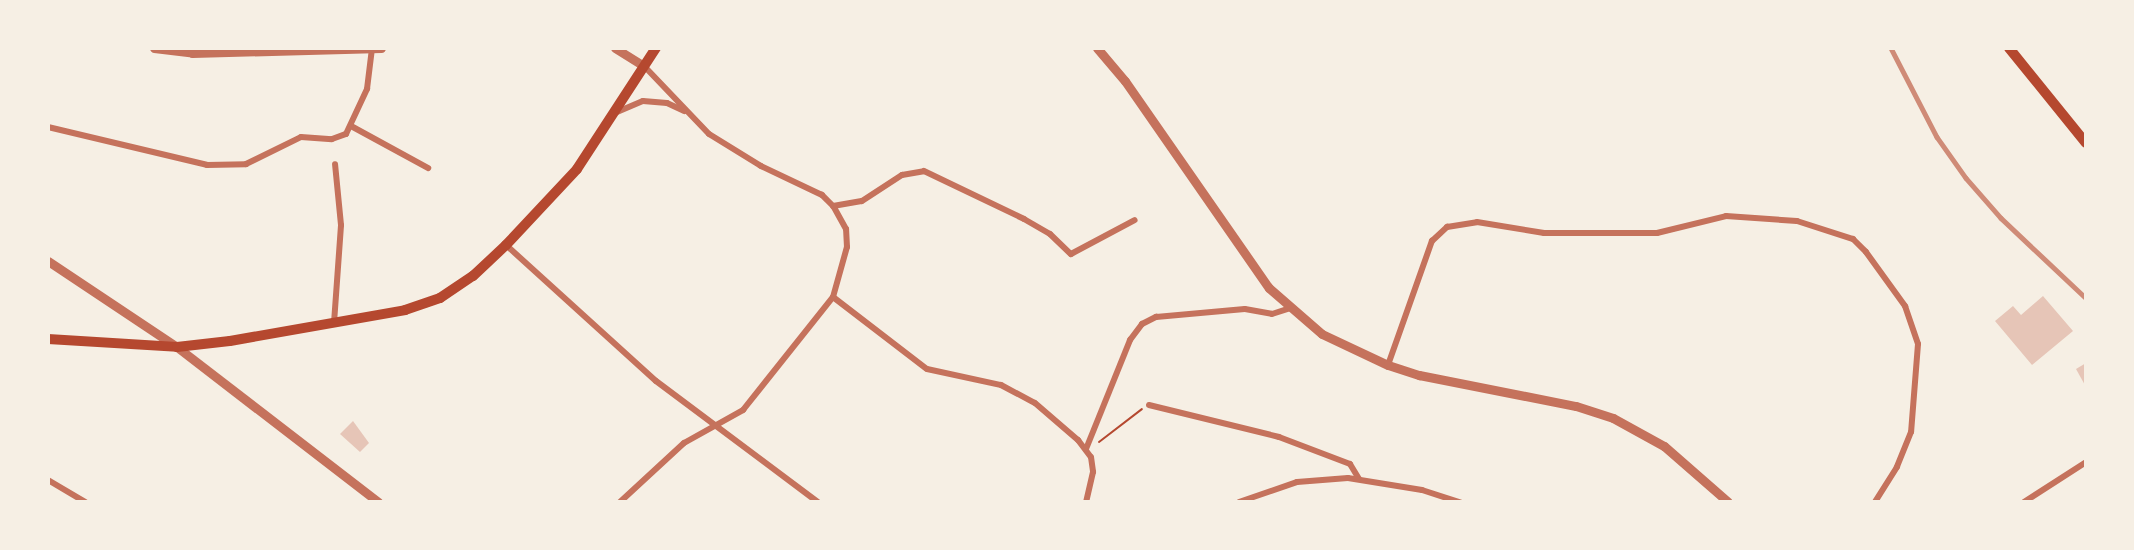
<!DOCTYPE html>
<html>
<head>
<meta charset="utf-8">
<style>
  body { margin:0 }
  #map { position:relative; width:2134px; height:550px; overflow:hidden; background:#f6efe4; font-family:"Crimson Pro",serif }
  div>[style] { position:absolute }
  .building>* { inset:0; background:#e6c5b7 }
  .path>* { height:2px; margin:-1px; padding:0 1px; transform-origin:1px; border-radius:1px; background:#b5482f }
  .minor>* { height:6px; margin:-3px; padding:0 3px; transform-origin:3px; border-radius:3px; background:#c5725c }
  .tertiary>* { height:9px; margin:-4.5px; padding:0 4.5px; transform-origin:4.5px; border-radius:4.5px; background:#c5725c }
  .secondary>* { height:10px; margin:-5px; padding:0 5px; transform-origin:5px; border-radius:5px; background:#b5482f }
  .rail>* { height:4.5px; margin:-2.25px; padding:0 2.25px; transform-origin:2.25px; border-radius:2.25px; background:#cf8b77 }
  span { translate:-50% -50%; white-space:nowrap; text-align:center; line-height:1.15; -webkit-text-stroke:4.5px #f6efe4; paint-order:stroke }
  .frame { position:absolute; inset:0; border:50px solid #f6efe4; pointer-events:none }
</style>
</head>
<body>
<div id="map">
  <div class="building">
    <i style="clip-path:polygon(2043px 296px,2073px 331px,2032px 365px,1995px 321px,2013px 306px,2021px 315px)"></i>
    <i style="clip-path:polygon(2086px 363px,2086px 387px,2076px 369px)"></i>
    <i style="clip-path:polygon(353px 421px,369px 443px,360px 452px,340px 434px)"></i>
  </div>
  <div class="path">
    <i style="left:1099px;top:442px;width:54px;rotate:-37.5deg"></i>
  </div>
  <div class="minor">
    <i style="left:617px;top:112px;width:28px;rotate:-23deg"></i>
    <i style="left:643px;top:101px;width:24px;rotate:5deg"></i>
    <i style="left:667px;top:103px;width:19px;rotate:25deg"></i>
    <i style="left:351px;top:126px;width:88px;rotate:28.6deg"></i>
    <i style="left:48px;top:127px;width:163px;rotate:13.4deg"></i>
    <i style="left:207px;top:165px;width:39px;rotate:-1deg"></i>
    <i style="left:246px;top:164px;width:61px;rotate:-26.1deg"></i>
    <i style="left:301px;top:137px;width:31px;rotate:4deg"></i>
    <i style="left:332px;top:139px;width:15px;rotate:-20deg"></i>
    <i style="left:346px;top:134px;width:50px;rotate:-65deg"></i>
    <i style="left:367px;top:89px;width:41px;rotate:-83deg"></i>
    <i style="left:833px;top:206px;width:29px;rotate:-10deg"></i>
    <i style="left:862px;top:201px;width:48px;rotate:-33deg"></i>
    <i style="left:902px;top:175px;width:22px;rotate:-10deg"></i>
    <i style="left:924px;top:171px;width:111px;rotate:25.6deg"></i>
    <i style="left:1024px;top:219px;width:30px;rotate:30deg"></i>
    <i style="left:1050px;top:234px;width:29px;rotate:44deg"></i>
    <i style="left:1071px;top:254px;width:72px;rotate:-28deg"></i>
    <i style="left:506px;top:245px;width:202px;rotate:42.2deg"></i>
    <i style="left:656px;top:381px;width:202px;rotate:36.8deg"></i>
    <i style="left:833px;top:297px;width:118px;rotate:37.5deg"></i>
    <i style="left:927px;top:369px;width:76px;rotate:12.2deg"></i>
    <i style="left:1001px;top:385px;width:38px;rotate:28deg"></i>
    <i style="left:1035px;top:403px;width:57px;rotate:40.7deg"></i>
    <i style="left:1078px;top:440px;width:21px;rotate:53deg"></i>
    <i style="left:1091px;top:457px;width:15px;rotate:82deg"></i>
    <i style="left:1093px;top:472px;width:31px;rotate:103deg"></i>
    <i style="left:334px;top:323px;width:98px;rotate:-85.9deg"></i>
    <i style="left:341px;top:225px;width:61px;rotate:-95.6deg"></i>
    <i style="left:1388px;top:365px;width:132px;rotate:-70.5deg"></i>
    <i style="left:1432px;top:241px;width:21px;rotate:-43deg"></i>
    <i style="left:1447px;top:227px;width:30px;rotate:-9deg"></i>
    <i style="left:1477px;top:222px;width:68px;rotate:9.3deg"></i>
    <i style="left:1544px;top:233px;width:113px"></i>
    <i style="left:1657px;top:233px;width:71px;rotate:-13.8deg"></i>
    <i style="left:1726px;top:216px;width:71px;rotate:4deg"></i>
    <i style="left:1797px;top:221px;width:59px;rotate:17.8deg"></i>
    <i style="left:1853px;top:239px;width:18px;rotate:45deg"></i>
    <i style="left:1866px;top:252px;width:67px;rotate:54.2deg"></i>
    <i style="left:1905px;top:306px;width:40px;rotate:71.1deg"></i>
    <i style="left:1918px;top:344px;width:88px;rotate:94.5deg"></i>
    <i style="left:1911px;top:432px;width:38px;rotate:112deg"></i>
    <i style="left:1897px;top:467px;width:41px;rotate:122.2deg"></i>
    <i style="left:1149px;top:405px;width:134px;rotate:13.8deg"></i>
    <i style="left:1279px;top:437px;width:76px;rotate:20.8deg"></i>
    <i style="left:1350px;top:464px;width:17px;rotate:59deg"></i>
    <i style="left:1086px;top:449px;width:118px;rotate:-68deg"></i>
    <i style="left:1130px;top:340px;width:20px;rotate:-53deg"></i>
    <i style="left:1142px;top:324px;width:16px;rotate:-27deg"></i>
    <i style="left:1156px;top:317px;width:89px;rotate:-5.1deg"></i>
    <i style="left:1245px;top:309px;width:27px;rotate:10deg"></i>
    <i style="left:1272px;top:314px;width:19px;rotate:-18deg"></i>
    <i style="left:48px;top:480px;width:43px;rotate:30.7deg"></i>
    <i style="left:620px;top:502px;width:87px;rotate:-42.7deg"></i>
    <i style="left:684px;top:443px;width:68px;rotate:-29.2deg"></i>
    <i style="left:743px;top:410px;width:144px;rotate:-51.5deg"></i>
    <i style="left:833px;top:297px;width:52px;rotate:-74.4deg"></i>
    <i style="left:847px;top:247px;width:18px;rotate:-93deg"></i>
    <i style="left:846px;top:229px;width:26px;rotate:-119deg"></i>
    <i style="left:833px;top:206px;width:16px;rotate:-135deg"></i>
    <i style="left:822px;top:195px;width:68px;rotate:-154.6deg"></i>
    <i style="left:761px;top:166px;width:61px;rotate:-148.4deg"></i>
    <i style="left:709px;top:134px;width:94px;rotate:-133.7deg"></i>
    <i style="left:1239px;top:502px;width:61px;rotate:-19deg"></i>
    <i style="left:1297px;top:482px;width:51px;rotate:-4.5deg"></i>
    <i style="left:1348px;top:478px;width:75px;rotate:9.2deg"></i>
    <i style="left:1422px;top:490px;width:40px;rotate:18deg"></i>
    <i style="left:2024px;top:502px;width:74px;rotate:-32.8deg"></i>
  </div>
  <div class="tertiary">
    <i style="left:154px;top:48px;width:38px;rotate:7deg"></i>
    <i style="left:192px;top:53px;width:189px;rotate:-1.5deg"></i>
    <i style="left:615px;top:48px;width:34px;rotate:32deg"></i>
    <i style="left:1097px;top:48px;width:43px;rotate:49.7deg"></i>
    <i style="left:1125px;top:81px;width:252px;rotate:55.2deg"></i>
    <i style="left:1269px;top:288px;width:70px;rotate:41deg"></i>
    <i style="left:1322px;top:334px;width:73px;rotate:25.2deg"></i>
    <i style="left:1388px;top:365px;width:33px;rotate:18deg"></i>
    <i style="left:1419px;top:375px;width:160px;rotate:11.2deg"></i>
    <i style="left:1576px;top:406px;width:39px;rotate:18deg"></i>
    <i style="left:1613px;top:418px;width:58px;rotate:28.8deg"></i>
    <i style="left:1664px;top:446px;width:85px;rotate:41.2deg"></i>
    <i style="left:48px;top:261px;width:155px;rotate:33.7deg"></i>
    <i style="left:177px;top:347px;width:254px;rotate:37.6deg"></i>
  </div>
  <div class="secondary">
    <i style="left:2009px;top:48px;width:122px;rotate:51deg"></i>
    <i style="left:48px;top:339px;width:129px;rotate:3.5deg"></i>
    <i style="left:177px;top:347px;width:53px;rotate:-6.5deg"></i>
    <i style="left:230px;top:341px;width:178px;rotate:-10deg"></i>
    <i style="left:405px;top:310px;width:37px;rotate:-19deg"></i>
    <i style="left:440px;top:298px;width:40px;rotate:-34deg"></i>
    <i style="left:473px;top:276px;width:45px;rotate:-43.2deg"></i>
    <i style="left:506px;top:245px;width:104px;rotate:-46.9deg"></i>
    <i style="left:577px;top:169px;width:145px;rotate:-56.9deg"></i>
  </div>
  <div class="rail">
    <i style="left:1891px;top:48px;width:100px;rotate:62.7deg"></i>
    <i style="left:1937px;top:137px;width:50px;rotate:54.7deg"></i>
    <i style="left:1966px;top:178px;width:53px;rotate:48.8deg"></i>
    <i style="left:2001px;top:218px;width:117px;rotate:43.3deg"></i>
  </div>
  <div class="frame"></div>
</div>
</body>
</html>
